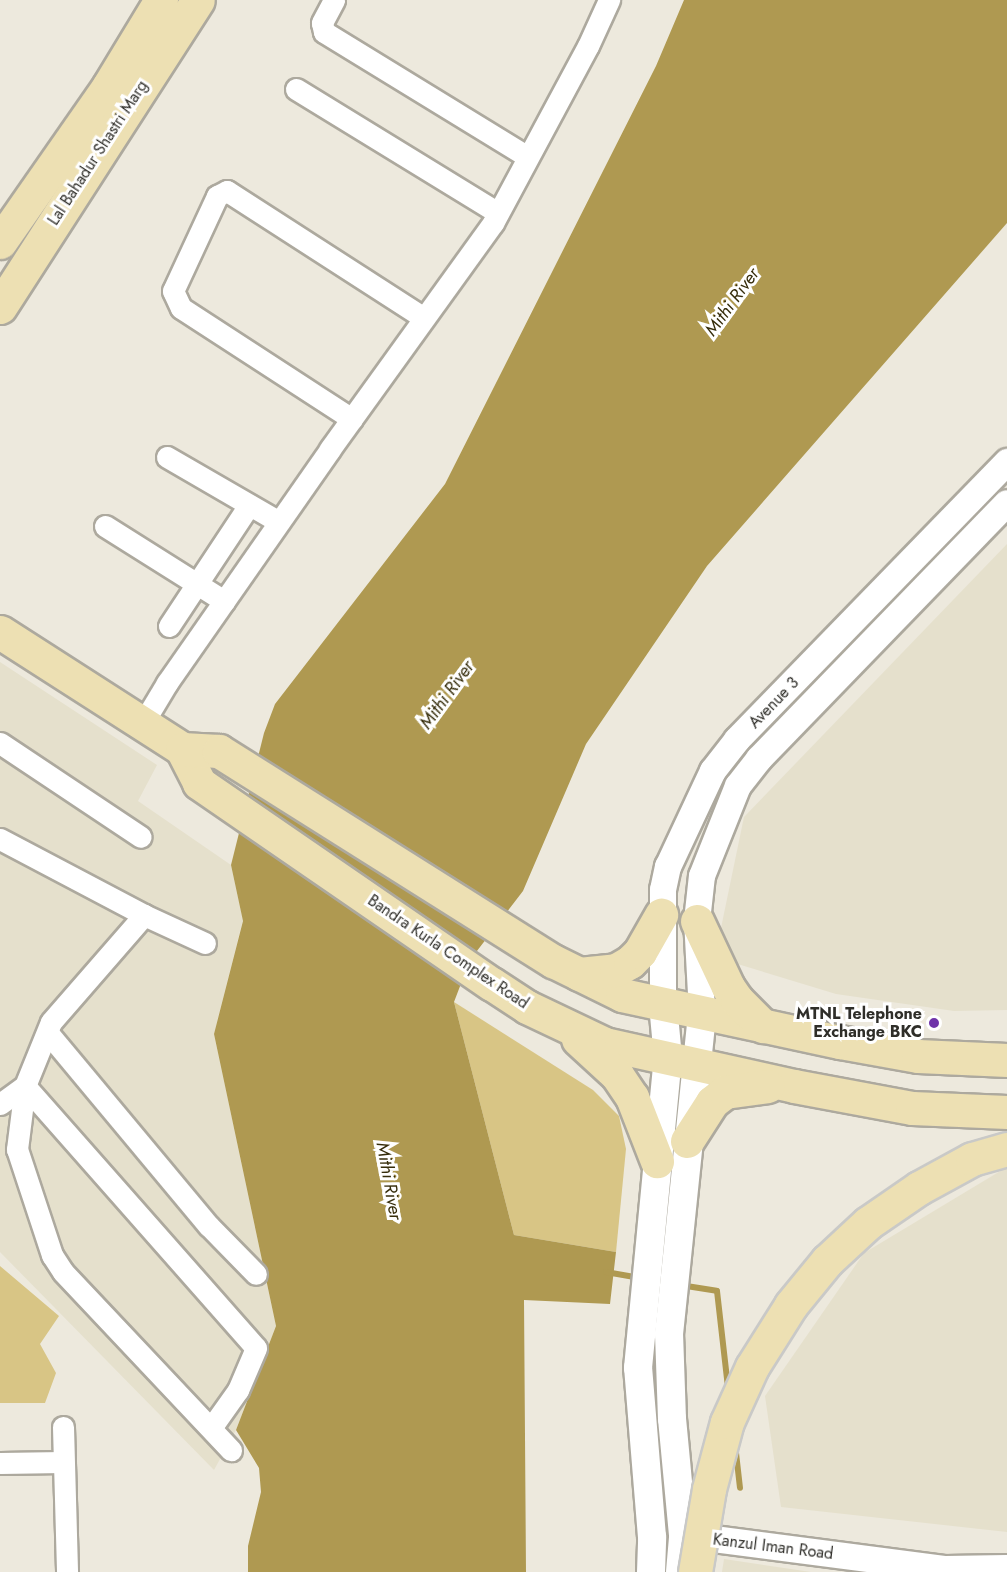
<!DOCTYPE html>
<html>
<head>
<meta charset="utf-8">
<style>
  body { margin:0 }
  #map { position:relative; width:1007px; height:1572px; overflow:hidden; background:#ede9dd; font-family:Jost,sans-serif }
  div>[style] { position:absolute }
  .built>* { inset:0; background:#e5e0cc }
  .green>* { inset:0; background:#d8c585 }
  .water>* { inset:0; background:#af9951 }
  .stream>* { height:6px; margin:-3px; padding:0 3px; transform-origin:3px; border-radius:3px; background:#af9951 }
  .roads { filter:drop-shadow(2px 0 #ada99e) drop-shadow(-2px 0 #ada99e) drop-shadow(0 2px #ada99e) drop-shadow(0 -2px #ada99e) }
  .minor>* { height:21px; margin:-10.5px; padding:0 10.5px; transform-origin:10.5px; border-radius:10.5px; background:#fff }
  .tertiary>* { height:26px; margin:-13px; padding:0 13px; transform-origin:13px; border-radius:13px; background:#fff }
  .secondary>* { height:28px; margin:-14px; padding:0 14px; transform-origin:14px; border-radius:14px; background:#fff }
  .primary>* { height:33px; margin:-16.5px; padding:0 16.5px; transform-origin:16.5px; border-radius:16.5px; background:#ede0b3 }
  .bridges { filter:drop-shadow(2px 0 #c9c9c7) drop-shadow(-2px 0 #c9c9c7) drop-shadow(0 2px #c9c9c7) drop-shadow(0 -2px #c9c9c7) }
  .primary-bridge>* { height:33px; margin:-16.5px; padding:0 16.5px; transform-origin:16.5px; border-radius:16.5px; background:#ede0b3 }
  .dots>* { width:16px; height:16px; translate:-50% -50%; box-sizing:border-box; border:3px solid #fff; border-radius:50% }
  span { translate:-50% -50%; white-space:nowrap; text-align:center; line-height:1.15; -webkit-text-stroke:6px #fff; paint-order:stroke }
  .street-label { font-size:16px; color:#2f2e29 }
  .poi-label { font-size:16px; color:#2f2e29; font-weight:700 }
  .right { translate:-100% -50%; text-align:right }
  .water-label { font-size:18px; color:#362d0b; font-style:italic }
</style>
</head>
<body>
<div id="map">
  <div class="built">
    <i style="clip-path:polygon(1007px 544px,1007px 1010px,954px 1011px,836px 994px,731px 962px,721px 928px,744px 817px)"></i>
    <i style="clip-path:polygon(0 662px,157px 765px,138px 801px,231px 865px,243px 920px,214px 1034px,276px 1326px,236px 1430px,214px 1470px,0 1252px)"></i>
    <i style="clip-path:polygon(1007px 1167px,1007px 1532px,781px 1507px,765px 1396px,864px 1253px)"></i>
    <i style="clip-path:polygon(724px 1559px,811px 1572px,722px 1572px)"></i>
  </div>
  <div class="green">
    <i style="clip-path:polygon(454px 1002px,593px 1090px,619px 1116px,626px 1149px,616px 1252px,514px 1235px)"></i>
    <i style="clip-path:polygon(0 1266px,59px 1316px,40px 1344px,56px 1373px,45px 1403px,0 1403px)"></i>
  </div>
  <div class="water">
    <i style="clip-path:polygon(684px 0,1007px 0,1007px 223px,707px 566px,586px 744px,523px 891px,470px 960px,454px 1002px,514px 1235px,616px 1252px,610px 1304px,524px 1300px,526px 1572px,248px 1572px,248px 1546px,261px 1492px,259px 1468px,236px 1430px,276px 1326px,214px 1034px,243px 921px,231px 865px,264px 733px,275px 704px,445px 484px,656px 66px)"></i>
  </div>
  <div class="stream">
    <i style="left:606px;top:1272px;width:36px;rotate:10deg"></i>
    <i style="left:680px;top:1285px;width:37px;rotate:9deg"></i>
    <i style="left:717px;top:1291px;width:97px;rotate:83.5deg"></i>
    <i style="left:735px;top:1444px;width:44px;rotate:83.5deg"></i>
  </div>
  <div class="roads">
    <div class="minor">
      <i style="left:334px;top:0;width:26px;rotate:118deg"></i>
      <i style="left:322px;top:23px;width:9px;rotate:77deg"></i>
      <i style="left:324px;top:32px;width:239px;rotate:31.5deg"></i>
      <i style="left:296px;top:89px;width:237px;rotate:31.5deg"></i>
      <i style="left:352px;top:419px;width:204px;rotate:-147deg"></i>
      <i style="left:181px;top:308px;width:19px;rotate:-115deg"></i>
      <i style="left:173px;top:291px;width:105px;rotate:-65.1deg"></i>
      <i style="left:217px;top:196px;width:11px;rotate:-27deg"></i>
      <i style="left:227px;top:191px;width:234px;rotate:32.8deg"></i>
      <i style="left:167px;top:457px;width:129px;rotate:30.1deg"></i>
      <i style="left:105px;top:526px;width:141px;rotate:32.2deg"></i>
      <i style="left:169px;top:626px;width:145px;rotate:-56.5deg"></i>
      <i style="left:143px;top:723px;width:47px;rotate:-59deg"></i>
      <i style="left:167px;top:683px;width:285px;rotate:-55.1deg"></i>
      <i style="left:330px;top:449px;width:279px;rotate:-54.2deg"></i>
      <i style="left:493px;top:223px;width:201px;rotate:-61.8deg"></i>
      <i style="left:588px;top:46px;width:51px;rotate:-65.5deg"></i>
      <i style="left:0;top:743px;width:169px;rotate:33.7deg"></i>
      <i style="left:0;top:839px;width:163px;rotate:27.8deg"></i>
      <i style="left:144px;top:915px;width:67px;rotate:24.7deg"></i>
      <i style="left:48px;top:1033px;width:251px;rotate:50.2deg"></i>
      <i style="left:209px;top:1226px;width:67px;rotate:45.6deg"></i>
      <i style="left:25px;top:1086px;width:349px;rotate:48.6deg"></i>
      <i style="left:256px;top:1348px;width:46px;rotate:113.2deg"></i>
      <i style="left:238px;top:1390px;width:47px;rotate:125.4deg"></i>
      <i style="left:25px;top:1086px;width:64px;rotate:97.2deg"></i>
      <i style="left:17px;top:1149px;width:112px;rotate:71.7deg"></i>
      <i style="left:52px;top:1255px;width:20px;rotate:57deg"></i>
      <i style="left:63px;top:1272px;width:245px;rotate:46.7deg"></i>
      <i style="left:0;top:1104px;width:31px;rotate:-36deg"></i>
      <i style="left:25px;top:1086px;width:69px;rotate:-67.9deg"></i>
      <i style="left:51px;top:1022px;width:142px;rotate:-49deg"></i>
      <i style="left:63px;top:1427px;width:145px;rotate:88.4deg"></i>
      <i style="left:0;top:1463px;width:63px;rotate:-0.9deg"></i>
    </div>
    <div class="tertiary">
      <i style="left:663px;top:1004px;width:114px;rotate:-90deg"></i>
      <i style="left:663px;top:890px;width:24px;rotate:-78deg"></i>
      <i style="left:668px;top:867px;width:106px;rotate:-64.9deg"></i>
      <i style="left:713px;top:771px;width:39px;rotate:-52deg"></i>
      <i style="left:737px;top:740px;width:388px;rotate:-45.8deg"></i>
      <i style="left:702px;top:1012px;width:91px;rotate:-93.1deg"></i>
      <i style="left:697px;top:921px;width:45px;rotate:-83.7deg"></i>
      <i style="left:702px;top:876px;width:97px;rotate:-68.2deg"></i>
      <i style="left:738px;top:786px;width:34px;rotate:-52deg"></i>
      <i style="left:759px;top:759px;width:356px;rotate:-45.9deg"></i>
      <i style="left:683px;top:1535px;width:265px;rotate:7.4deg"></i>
      <i style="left:946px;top:1569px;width:61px;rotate:-0.9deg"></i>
    </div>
    <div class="secondary">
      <i style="left:651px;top:1572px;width:35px;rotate:-88deg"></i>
      <i style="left:652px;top:1537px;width:170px;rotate:-94.7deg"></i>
      <i style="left:638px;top:1368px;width:311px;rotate:-84.5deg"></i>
      <i style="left:668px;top:1058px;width:54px;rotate:-95.3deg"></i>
      <i style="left:680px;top:1572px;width:37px;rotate:-85deg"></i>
      <i style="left:683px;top:1535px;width:117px;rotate:-95.4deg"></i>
      <i style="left:672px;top:1419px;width:85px;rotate:-92deg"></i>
      <i style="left:669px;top:1334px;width:324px;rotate:-84.1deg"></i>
    </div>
    <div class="primary">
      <i style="left:0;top:242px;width:189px;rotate:-55.1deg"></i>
      <i style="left:108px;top:87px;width:102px;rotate:-58.7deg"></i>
      <i style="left:0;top:307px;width:365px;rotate:-57.2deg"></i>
      <i style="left:0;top:632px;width:216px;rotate:32.7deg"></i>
      <i style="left:182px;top:749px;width:38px;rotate:63deg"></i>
      <i style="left:199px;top:783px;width:355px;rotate:34.5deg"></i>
      <i style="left:492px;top:984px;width:42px;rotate:33.3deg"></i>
      <i style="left:527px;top:1007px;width:86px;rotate:25.4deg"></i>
      <i style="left:605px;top:1044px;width:194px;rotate:12.5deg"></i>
      <i style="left:794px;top:1086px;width:120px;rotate:10.6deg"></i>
      <i style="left:912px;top:1108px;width:95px;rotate:2.4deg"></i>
      <i style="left:182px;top:749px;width:37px;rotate:3deg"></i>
      <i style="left:219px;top:751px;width:395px;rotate:32.2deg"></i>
      <i style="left:553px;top:961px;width:77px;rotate:26.2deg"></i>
      <i style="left:622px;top:995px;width:223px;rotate:12.2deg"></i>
      <i style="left:840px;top:1042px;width:79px;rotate:10.2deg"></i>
      <i style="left:918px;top:1056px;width:89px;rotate:2.6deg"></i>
      <i style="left:697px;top:921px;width:73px;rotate:64.8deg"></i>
      <i style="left:728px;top:987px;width:16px;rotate:55deg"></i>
      <i style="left:737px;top:1000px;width:37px;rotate:45deg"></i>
      <i style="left:579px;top:974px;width:37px;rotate:-6deg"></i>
      <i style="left:616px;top:970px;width:16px;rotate:-30deg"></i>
      <i style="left:630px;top:962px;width:14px;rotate:-45deg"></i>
      <i style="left:640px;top:952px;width:43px;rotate:-60.4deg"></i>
      <i style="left:578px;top:1039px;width:53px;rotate:42.7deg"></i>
      <i style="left:617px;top:1075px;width:27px;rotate:56deg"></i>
      <i style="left:632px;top:1097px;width:69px;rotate:68.7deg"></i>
      <i style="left:687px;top:1141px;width:46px;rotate:-57.3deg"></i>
      <i style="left:712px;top:1102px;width:16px;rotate:-38deg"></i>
      <i style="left:725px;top:1092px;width:43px;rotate:-7.9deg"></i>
    </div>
  </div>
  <div class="bridges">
    <div class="primary-bridge">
      <i style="left:695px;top:1572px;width:84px;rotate:-80.4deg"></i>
      <i style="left:709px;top:1489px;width:69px;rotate:-75deg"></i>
      <i style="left:727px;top:1422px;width:60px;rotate:-65.6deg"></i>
      <i style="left:752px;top:1367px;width:73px;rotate:-57.8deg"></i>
      <i style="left:791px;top:1305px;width:57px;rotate:-50.7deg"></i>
      <i style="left:827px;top:1261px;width:56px;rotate:-42.8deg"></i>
      <i style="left:868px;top:1223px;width:62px;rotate:-34.5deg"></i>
      <i style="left:919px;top:1188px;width:60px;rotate:-28.7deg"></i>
      <i style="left:972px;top:1159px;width:36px;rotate:-16deg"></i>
    </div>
  </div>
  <div class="dots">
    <i style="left:934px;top:1023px;background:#6f33a9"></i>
  </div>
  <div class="street-label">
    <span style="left:98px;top:153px;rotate:-57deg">Lal Bahadur Shastri Marg</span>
    <span style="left:774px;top:703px;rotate:-46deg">Avenue 3</span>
    <span style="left:448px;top:952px;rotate:34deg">Bandra Kurla Complex Road</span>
    <span style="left:773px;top:1547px;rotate:7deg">Kanzul Iman Road</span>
  </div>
  <div class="poi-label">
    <span class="right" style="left:922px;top:1023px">MTNL Telephone<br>Exchange BKC</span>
  </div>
  <div class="water-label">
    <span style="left:732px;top:302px;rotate:-54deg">Mithi River</span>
    <span style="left:447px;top:695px;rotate:-54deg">Mithi River</span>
    <span style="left:389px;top:1181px;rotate:80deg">Mithi River</span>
  </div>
</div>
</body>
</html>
